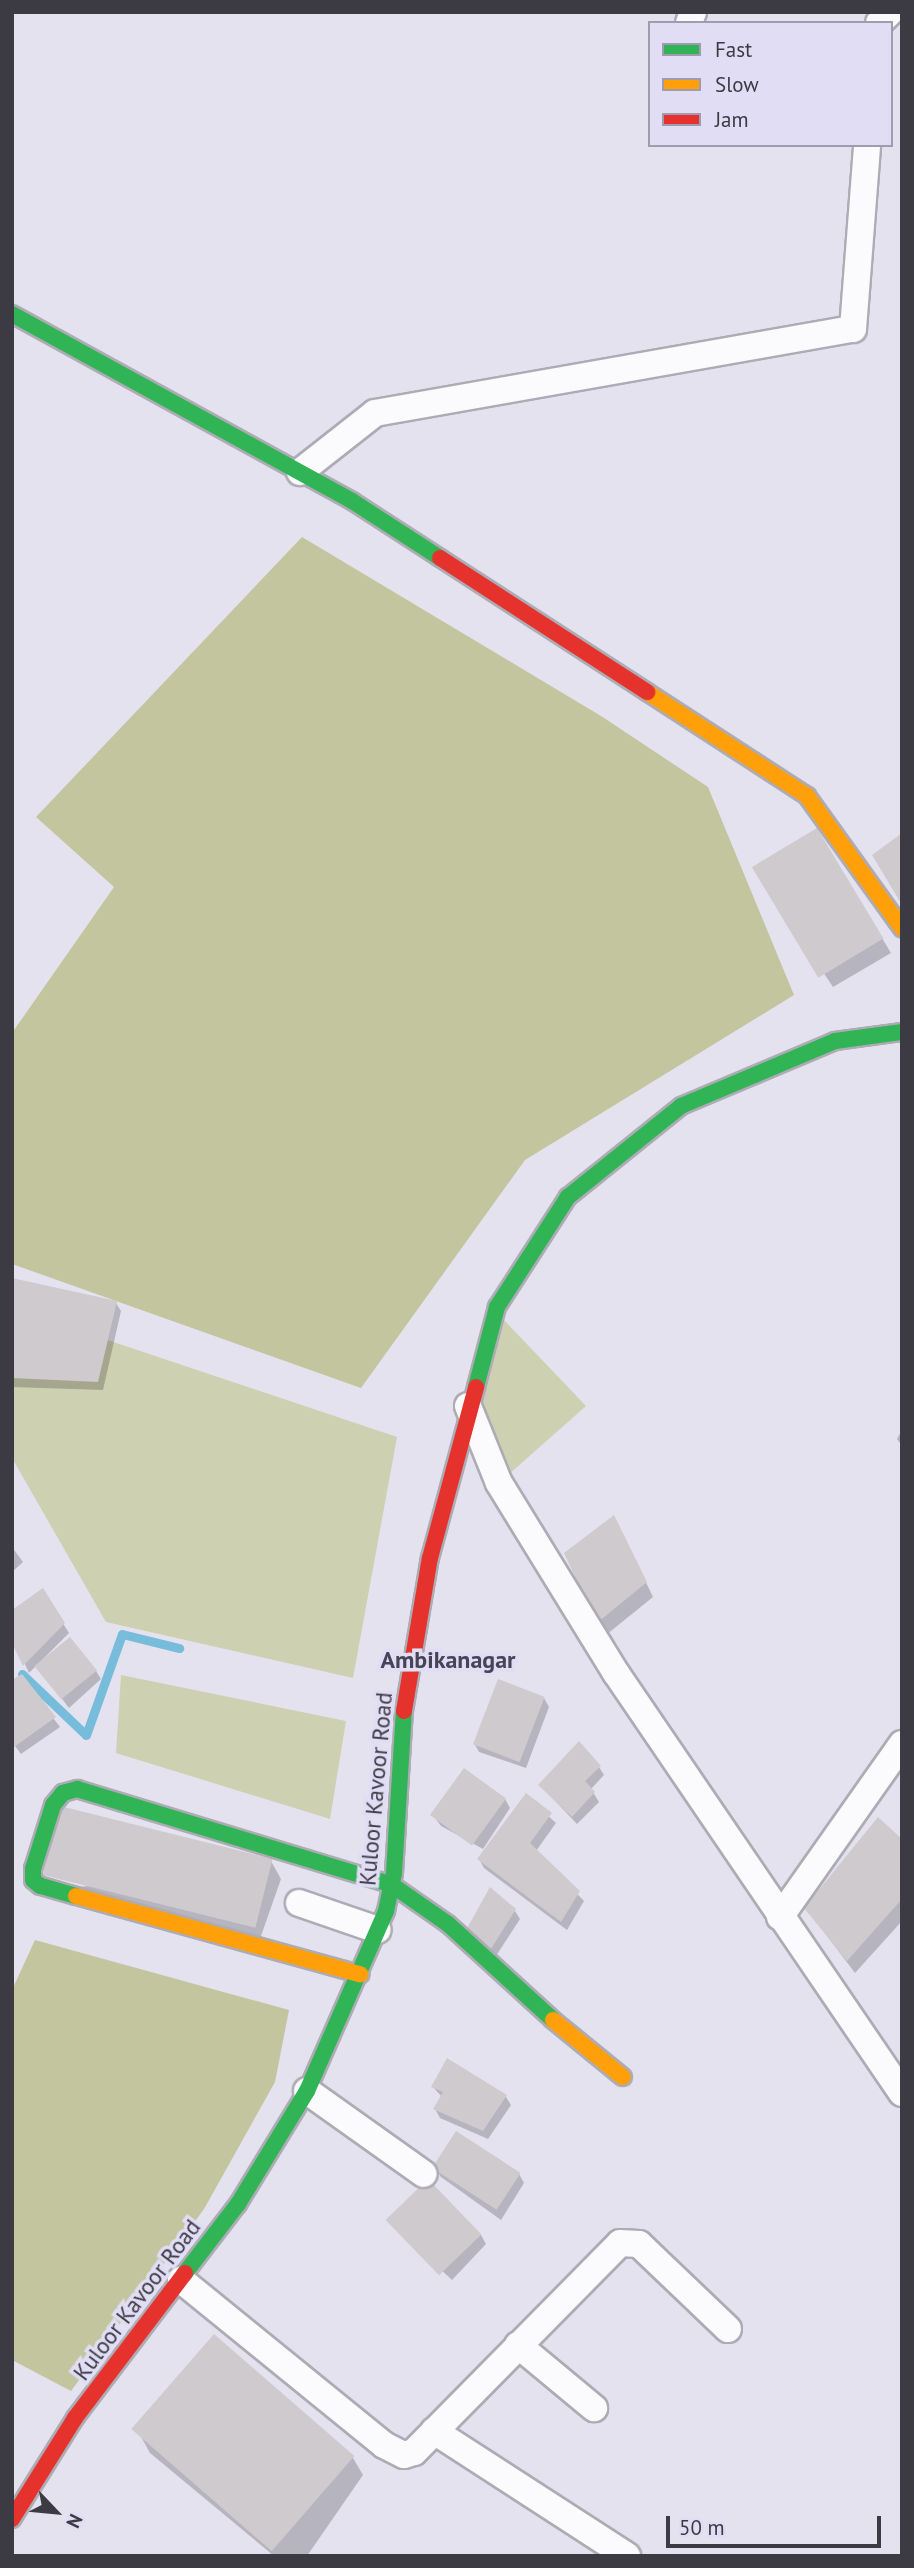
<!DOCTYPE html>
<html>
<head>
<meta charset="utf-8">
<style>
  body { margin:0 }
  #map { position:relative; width:914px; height:2568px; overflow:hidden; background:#e4e2ef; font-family:"PT Sans",sans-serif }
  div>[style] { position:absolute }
  .green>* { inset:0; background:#cdd0b1 }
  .forest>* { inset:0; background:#c2c59d }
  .shadow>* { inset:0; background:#0003 }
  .stream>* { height:9px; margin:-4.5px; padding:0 4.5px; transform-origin:4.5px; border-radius:4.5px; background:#78bcdb }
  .building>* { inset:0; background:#cfcacd; transform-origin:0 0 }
  .roads { filter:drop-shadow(2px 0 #adacb5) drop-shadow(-2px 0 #adacb5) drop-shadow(0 2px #adacb5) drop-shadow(0 -2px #adacb5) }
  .street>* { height:26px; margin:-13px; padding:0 13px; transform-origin:13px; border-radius:13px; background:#fbfbfd }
  .fast>* { height:16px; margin:-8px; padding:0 8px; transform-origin:8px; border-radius:8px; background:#30b455 }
  .slow>* { height:16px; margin:-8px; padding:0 8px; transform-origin:8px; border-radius:8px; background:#ff9f0a }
  .jam>* { height:16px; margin:-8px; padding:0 8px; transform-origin:8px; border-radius:8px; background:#e5322d }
  span { translate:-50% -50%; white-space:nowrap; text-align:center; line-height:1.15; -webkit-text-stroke:7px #e0ddf4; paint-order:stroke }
  .street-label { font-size:23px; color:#3c3b44 }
  .neighbourhood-label { font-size:24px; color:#474457; font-weight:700 }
  .frame { position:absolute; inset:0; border:14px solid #3c3b44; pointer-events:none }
  .legend { position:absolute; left:648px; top:21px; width:245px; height:126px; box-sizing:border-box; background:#e0ddf4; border:2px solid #9e9cae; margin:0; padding:9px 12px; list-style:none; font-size:21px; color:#3c3b44 }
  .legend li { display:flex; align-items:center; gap:14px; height:35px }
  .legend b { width:35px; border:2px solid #9e9cae }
  .north { position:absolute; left:21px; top:2477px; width:70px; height:70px; -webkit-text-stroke:5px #e0ddf4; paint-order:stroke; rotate:116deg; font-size:19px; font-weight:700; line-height:28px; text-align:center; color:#3c3b44 }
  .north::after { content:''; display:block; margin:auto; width:24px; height:32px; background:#3c3b44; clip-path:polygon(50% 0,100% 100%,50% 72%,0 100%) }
  .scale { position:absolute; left:666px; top:2516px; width:215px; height:32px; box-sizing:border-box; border:4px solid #3c3b44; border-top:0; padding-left:9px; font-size:21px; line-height:24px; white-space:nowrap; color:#3c3b44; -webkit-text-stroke:5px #e0ddf4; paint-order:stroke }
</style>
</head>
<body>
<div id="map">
  <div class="green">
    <i style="clip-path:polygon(12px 1308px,397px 1437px,353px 1678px,106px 1622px,12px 1458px)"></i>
    <i style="clip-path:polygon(502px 1318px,586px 1406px,499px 1483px,479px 1410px)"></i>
    <i style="clip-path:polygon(121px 1675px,346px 1721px,330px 1819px,116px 1753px)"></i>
  </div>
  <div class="forest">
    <i style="clip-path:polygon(302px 537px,601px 716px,708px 787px,794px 995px,525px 1160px,361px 1388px,12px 1264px,12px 1033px,114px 887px,36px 817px)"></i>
    <i style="clip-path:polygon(35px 1940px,289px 2010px,275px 2082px,204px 2209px,71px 2391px,12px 2360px,12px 1990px)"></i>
  </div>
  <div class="shadow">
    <i style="clip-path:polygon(817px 830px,891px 953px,833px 987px,767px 888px)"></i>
    <i style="clip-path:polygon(12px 1279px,116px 1303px,121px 1311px,103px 1390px,12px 1387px)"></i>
    <i style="clip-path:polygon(902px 1430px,902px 1446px,897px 1439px)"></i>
    <i style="clip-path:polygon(621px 1530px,653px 1597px,606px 1635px,599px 1622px)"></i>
    <i style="clip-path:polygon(12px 1547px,23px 1562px,12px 1572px)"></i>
    <i style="clip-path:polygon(42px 1590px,69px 1633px,29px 1673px,12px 1635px)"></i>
    <i style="clip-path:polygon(37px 1666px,96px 1671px,101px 1679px,69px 1708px)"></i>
    <i style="clip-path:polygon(21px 1676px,60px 1727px,21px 1754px,12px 1742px,12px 1683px)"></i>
    <i style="clip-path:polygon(544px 1698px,549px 1707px,526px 1768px,479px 1752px,474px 1743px)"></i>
    <i style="clip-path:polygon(599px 1767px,604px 1775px,591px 1789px,599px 1802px,577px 1824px,540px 1785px)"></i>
    <i style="clip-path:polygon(526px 1796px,556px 1823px,536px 1851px,584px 1901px,567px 1930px,484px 1868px,479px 1859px)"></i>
    <i style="clip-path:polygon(505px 1799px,510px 1808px,483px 1849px,441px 1826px,435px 1818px)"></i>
    <i style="clip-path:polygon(902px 1841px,902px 1921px,855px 1973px,806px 1908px)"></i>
    <i style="clip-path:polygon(271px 1861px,281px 1879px,255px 1953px,50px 1891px)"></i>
    <i style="clip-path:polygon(515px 1911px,520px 1919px,496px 1956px,472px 1941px)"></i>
    <i style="clip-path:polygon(448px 2060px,506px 2097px,511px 2105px,488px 2139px,440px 2118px,435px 2109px,442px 2097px,433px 2087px)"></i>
    <i style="clip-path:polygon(435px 2168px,519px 2174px,524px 2183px,501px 2220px,441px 2177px)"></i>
    <i style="clip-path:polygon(391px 2223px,481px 2235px,486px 2244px,452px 2280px)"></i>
    <i style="clip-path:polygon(140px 2435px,353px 2458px,363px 2475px,307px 2556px,274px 2556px,150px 2453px)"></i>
  </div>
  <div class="stream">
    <i style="left:22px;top:1674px;width:88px;rotate:43.6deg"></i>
    <i style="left:86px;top:1735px;width:107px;rotate:-70.4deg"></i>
    <i style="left:122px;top:1634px;width:59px;rotate:13.8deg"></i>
  </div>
  <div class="building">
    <i style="left:817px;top:828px;width:129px;height:76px;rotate:59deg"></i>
    <i style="clip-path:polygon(902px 833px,902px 905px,872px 855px)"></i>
    <i style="clip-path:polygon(12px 1278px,117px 1301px,98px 1382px,12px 1378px)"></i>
    <i style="clip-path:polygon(614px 1515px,647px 1582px,597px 1623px,564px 1553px)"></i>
    <i style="clip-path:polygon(43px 1588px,65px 1623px,23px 1666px,12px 1643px,12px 1610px)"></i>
    <i style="left:70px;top:1637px;width:43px;height:46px;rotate:51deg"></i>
    <i style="clip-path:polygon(22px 1674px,56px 1717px,14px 1747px,12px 1680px)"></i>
    <i style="left:498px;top:1679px;width:50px;height:70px;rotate:21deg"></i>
    <i style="clip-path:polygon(579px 1741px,601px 1766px,585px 1781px,595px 1792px,572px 1817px,538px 1785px)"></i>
    <i style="left:464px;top:1768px;width:52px;height:58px;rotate:36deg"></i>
    <i style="clip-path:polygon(526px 1793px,552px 1813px,530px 1843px,580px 1891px,561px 1922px,477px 1859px)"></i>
    <i style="left:60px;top:1806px;width:219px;height:71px;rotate:14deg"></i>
    <i style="clip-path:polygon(878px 1817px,902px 1839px,902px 1899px,847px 1961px,804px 1908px)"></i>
    <i style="clip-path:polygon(490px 1887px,516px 1909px,491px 1949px,465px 1932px)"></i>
    <i style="clip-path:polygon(447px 2058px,507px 2095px,483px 2131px,433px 2109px,443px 2092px,431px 2087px)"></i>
    <i style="left:456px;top:2131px;width:77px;height:44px;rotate:33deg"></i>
    <i style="left:428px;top:2179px;width:77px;height:59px;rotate:46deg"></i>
    <i style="left:214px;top:2334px;width:186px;height:126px;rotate:41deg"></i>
  </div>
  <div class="roads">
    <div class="street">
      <i style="left:689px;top:23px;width:12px;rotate:-70deg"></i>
      <i style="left:879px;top:23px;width:16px;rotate:-45deg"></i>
      <i style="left:300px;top:472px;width:95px;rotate:-38.2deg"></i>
      <i style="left:375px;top:413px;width:485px;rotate:-10deg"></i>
      <i style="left:853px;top:329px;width:185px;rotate:-85.6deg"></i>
      <i style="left:468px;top:1406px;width:83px;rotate:68.1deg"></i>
      <i style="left:499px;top:1483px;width:223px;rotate:58.4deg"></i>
      <i style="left:616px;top:1673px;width:508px;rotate:55.75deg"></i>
      <i style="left:299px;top:1903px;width:83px;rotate:18.9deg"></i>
      <i style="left:780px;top:1917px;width:212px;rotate:-54.8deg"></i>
      <i style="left:307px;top:2091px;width:143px;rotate:35.4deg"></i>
      <i style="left:181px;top:2280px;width:262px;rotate:39.1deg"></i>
      <i style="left:384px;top:2445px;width:22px;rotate:27deg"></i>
      <i style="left:404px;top:2455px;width:10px;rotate:-17deg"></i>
      <i style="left:414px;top:2452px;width:293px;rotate:-45.4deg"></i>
      <i style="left:620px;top:2243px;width:19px;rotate:3deg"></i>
      <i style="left:639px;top:2244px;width:123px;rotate:43.7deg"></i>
      <i style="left:518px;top:2345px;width:99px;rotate:39.7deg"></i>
      <i style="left:434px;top:2431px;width:230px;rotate:32.9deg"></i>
    </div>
    <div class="fast">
      <i style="left:12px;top:314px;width:388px;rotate:28.8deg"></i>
      <i style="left:352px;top:501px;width:105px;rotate:32.9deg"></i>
      <i style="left:476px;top:1387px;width:83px;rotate:-75.3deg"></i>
      <i style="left:497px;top:1307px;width:131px;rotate:-57.2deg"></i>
      <i style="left:568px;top:1197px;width:145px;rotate:-38.8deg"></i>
      <i style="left:681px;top:1106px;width:167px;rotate:-22.9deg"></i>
      <i style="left:835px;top:1041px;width:68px;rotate:-7.7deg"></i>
      <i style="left:76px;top:1896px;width:37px;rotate:-164deg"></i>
      <i style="left:40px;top:1886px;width:9px;rotate:-139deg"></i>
      <i style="left:33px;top:1880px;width:11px;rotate:-90deg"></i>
      <i style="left:33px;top:1869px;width:67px;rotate:-72.6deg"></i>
      <i style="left:53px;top:1805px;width:16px;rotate:-50deg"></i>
      <i style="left:63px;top:1793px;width:15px;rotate:-16deg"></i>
      <i style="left:77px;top:1789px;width:329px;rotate:16.9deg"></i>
      <i style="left:392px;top:1885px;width:68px;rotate:34.9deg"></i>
      <i style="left:448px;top:1924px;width:142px;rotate:42.4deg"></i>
      <i style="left:185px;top:2273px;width:87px;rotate:-52.5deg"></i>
      <i style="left:238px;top:2204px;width:132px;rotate:-58.6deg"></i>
      <i style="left:307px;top:2091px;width:197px;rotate:-66.3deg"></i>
      <i style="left:386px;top:1911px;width:39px;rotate:-78deg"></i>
      <i style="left:394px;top:1873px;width:162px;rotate:-86.5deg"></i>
    </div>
    <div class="slow">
      <i style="left:647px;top:692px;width:191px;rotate:33deg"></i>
      <i style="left:807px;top:796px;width:163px;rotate:54.3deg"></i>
      <i style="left:76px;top:1896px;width:295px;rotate:15.4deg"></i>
      <i style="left:553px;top:2020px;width:90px;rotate:39.2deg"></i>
    </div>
    <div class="jam">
      <i style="left:440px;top:558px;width:247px;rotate:32.9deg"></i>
      <i style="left:404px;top:1711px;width:155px;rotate:-80.4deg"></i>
      <i style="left:430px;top:1558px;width:177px;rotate:-74.9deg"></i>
      <i style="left:12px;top:2519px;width:119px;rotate:-58deg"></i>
      <i style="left:75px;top:2418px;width:182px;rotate:-52.8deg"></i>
    </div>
  </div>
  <div class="street-label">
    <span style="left:376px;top:1789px;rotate:-85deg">Kuloor Kavoor Road</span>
    <span style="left:137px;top:2300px;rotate:-53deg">Kuloor Kavoor Road</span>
  </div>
  <div class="neighbourhood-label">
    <span style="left:448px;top:1660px">Ambikanagar</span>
  </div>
  <div class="frame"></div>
  <ul class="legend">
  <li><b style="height:9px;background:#30b455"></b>Fast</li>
  <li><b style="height:9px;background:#ff9f0a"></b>Slow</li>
  <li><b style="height:9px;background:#e5322d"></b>Jam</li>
  </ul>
  <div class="north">N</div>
  <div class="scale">50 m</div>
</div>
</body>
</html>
